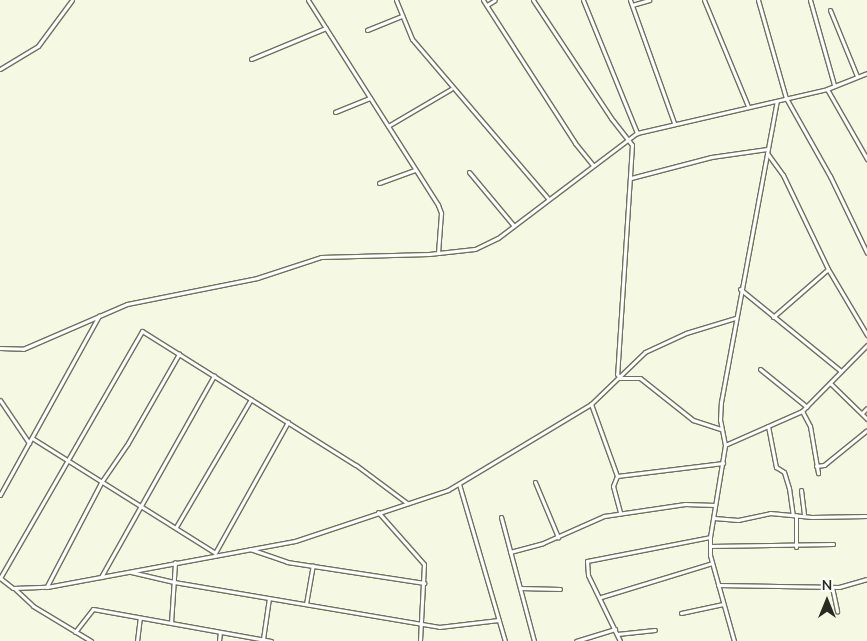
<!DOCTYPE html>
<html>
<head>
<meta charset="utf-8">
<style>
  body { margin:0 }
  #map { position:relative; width:867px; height:641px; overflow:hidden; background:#f5f8e3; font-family:"Nunito Sans",sans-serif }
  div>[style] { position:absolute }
  .roads { filter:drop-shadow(1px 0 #6f715f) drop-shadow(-1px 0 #6f715f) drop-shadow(0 1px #6f715f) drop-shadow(0 -1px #6f715f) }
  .street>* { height:3px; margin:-1.5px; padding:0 1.5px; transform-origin:1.5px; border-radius:1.5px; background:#fff }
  span { translate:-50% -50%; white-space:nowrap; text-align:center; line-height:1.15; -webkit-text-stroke:5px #fff; paint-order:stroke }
  .north { position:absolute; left:802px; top:576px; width:50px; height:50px; -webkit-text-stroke:4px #fff; paint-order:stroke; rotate:0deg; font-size:14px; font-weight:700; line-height:20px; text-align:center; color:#292a22 }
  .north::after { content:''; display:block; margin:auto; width:18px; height:22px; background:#292a22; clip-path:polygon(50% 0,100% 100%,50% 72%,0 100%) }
</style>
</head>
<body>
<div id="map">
  <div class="roads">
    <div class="street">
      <i style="left:308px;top:0;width:243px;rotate:57.6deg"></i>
      <i style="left:438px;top:205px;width:9px;rotate:69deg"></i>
      <i style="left:441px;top:213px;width:40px;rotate:94.3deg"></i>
      <i style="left:396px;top:0;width:42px;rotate:67.7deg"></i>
      <i style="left:412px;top:39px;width:209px;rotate:49.5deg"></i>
      <i style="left:483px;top:0;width:170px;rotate:57.2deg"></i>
      <i style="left:575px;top:143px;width:28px;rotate:51deg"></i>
      <i style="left:533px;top:0;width:141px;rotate:56.5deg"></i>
      <i style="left:611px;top:118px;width:34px;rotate:52deg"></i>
      <i style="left:632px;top:145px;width:229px;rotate:93.7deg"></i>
      <i style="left:617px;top:374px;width:5px;rotate:53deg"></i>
      <i style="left:620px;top:378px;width:20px"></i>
      <i style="left:640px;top:378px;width:68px;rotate:38.4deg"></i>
      <i style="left:693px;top:420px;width:29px;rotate:18deg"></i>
      <i style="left:583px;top:0;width:144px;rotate:67.9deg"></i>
      <i style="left:630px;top:0;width:131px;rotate:70.3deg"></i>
      <i style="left:704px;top:0;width:115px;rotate:67.5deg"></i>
      <i style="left:758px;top:0;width:102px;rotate:74.1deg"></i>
      <i style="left:786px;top:98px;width:90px;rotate:60.6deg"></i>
      <i style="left:830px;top:176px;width:85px;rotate:64.3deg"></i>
      <i style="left:810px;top:0;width:88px;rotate:74.2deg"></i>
      <i style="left:487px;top:5px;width:9px;rotate:-32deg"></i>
      <i style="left:632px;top:5px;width:18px;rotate:-16deg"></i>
      <i style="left:830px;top:10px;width:71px;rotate:67.8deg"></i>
      <i style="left:367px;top:30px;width:37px;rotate:-22deg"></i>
      <i style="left:251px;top:59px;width:81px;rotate:-22.5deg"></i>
      <i style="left:0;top:69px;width:44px;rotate:-31.2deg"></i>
      <i style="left:38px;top:46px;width:57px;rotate:-53.5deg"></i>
      <i style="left:827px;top:89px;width:81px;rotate:60.3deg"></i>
      <i style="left:335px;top:112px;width:38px;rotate:-22deg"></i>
      <i style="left:388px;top:126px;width:73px;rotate:-30.4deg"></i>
      <i style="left:767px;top:153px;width:27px;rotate:54deg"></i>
      <i style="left:783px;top:175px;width:104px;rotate:64.4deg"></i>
      <i style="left:828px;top:269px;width:77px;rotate:59.4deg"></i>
      <i style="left:469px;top:172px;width:70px;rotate:50.2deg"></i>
      <i style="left:631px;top:178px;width:83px;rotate:-14.7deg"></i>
      <i style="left:711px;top:157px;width:57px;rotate:-8.1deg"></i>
      <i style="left:379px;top:183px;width:38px;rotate:-20deg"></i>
      <i style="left:740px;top:289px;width:130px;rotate:39.1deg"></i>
      <i style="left:773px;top:317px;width:73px;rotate:-41.1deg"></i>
      <i style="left:0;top:348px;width:23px;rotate:2deg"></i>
      <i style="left:23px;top:349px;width:113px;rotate:-23.4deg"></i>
      <i style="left:127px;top:304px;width:133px;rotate:-11.3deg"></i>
      <i style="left:257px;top:278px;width:67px;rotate:-18.2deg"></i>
      <i style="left:321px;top:257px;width:108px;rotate:-1.6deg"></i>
      <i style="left:429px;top:254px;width:46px;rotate:-6.2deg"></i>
      <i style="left:475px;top:249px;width:25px;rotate:-26deg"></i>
      <i style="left:498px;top:238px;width:174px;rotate:-37.1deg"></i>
      <i style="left:637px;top:133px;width:195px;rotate:-13deg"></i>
      <i style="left:827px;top:89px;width:43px;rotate:-21.8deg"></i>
      <i style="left:760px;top:369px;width:60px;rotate:39deg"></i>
      <i style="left:830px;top:383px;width:52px;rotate:44.2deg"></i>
      <i style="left:0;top:400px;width:52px;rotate:56deg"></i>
      <i style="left:591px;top:404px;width:77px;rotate:70.1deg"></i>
      <i style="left:617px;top:476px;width:11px;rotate:112deg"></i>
      <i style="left:613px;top:486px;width:28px;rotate:75deg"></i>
      <i style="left:802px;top:411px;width:17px;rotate:62deg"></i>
      <i style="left:810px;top:426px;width:48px;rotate:80.3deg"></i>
      <i style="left:862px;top:413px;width:7px;rotate:-45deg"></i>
      <i style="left:768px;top:426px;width:42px;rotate:79deg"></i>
      <i style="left:776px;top:467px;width:9px;rotate:32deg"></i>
      <i style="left:784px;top:472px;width:17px;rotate:73deg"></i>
      <i style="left:789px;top:488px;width:27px;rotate:82deg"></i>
      <i style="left:32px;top:438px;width:216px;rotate:32.1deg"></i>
      <i style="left:215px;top:553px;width:150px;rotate:-60.9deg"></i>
      <i style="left:725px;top:445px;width:84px;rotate:-23.8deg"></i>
      <i style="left:802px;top:411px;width:93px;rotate:-45.4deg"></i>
      <i style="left:816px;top:466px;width:8px;rotate:-7deg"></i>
      <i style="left:824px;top:465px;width:55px;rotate:-39.1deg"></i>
      <i style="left:617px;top:476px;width:107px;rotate:-7deg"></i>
      <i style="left:535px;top:482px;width:60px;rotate:67.3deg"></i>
      <i style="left:459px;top:484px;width:164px;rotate:73.7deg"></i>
      <i style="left:801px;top:490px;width:24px;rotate:83deg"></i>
      <i style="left:0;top:495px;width:205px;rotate:-61.1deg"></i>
      <i style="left:378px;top:512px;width:69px;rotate:48.5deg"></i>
      <i style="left:424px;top:564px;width:77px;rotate:93deg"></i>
      <i style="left:501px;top:517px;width:128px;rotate:75.1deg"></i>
      <i style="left:714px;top:518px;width:24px;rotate:5deg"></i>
      <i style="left:738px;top:520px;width:33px;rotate:-12deg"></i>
      <i style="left:770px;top:513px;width:42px;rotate:5.4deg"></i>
      <i style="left:812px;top:517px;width:55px;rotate:-1deg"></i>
      <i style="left:176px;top:527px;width:148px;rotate:-59.6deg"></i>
      <i style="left:710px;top:546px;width:123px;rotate:-0.9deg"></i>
      <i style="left:796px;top:547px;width:32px;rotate:-90deg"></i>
      <i style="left:250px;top:549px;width:39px;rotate:19deg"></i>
      <i style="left:287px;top:562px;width:139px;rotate:8.7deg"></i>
      <i style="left:510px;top:552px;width:34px;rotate:-15deg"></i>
      <i style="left:543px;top:543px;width:67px;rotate:-23.9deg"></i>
      <i style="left:604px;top:516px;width:82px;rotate:-8.4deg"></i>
      <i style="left:685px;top:504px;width:30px;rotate:2deg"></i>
      <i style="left:131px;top:572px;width:44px;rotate:13.1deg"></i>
      <i style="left:174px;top:582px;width:269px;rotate:9.6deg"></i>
      <i style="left:439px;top:627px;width:60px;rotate:-6.7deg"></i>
      <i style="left:101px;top:577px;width:231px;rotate:-60.7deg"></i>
      <i style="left:0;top:578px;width:16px;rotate:38deg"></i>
      <i style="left:13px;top:588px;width:34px;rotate:-2deg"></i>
      <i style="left:47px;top:587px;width:252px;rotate:-10.5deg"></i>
      <i style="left:295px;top:541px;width:161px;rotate:-18.4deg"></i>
      <i style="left:448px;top:490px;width:167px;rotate:-31deg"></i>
      <i style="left:591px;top:404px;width:75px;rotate:-43.9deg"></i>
      <i style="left:645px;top:352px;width:45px;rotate:-24.9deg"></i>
      <i style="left:686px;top:333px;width:51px;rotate:-17deg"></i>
      <i style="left:0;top:578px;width:285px;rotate:-60.1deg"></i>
      <i style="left:142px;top:331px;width:252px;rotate:32.1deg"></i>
      <i style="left:356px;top:465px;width:64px;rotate:36.7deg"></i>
      <i style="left:718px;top:585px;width:121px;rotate:0.9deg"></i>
      <i style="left:839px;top:587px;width:29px;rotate:-16deg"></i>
      <i style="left:47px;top:586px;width:119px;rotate:-62.4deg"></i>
      <i style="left:102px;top:481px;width:46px;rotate:-55.6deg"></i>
      <i style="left:128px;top:443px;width:103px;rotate:-60.2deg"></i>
      <i style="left:832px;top:587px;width:25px;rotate:78deg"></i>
      <i style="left:14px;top:588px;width:26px;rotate:43deg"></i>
      <i style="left:33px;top:606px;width:68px;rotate:31.1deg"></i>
      <i style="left:520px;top:588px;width:40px;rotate:1.4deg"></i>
      <i style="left:601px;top:597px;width:116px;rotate:-17deg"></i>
      <i style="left:306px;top:604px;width:39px;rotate:-80deg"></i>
      <i style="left:681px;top:613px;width:43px;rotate:-12.1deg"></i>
      <i style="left:171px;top:623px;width:61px;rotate:-86.2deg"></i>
      <i style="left:75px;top:632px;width:29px;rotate:-52deg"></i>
      <i style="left:93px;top:609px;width:181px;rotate:10.2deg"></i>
      <i style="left:617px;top:634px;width:38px;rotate:-6deg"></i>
      <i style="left:263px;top:639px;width:41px;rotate:-81.7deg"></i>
      <i style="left:137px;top:641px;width:23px;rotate:-83deg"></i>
      <i style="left:219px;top:641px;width:9px;rotate:-84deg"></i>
      <i style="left:576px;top:641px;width:41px;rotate:-17.1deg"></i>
      <i style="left:620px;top:641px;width:73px;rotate:-115.9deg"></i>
      <i style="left:588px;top:575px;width:14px;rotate:-94deg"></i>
      <i style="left:587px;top:561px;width:125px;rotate:-11deg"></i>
      <i style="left:734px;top:641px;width:89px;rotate:-105.6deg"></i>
      <i style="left:710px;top:555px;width:18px;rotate:-90deg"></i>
      <i style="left:710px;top:537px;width:93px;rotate:-80.7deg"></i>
      <i style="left:725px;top:445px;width:25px;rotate:-101deg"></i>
      <i style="left:720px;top:420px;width:18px;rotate:-87deg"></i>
      <i style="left:721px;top:402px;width:306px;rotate:-79.5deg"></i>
    </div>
  </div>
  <div class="north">N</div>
</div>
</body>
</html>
